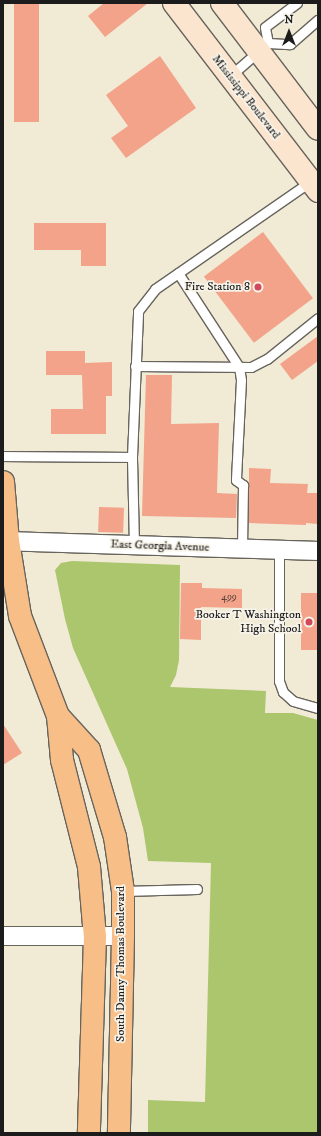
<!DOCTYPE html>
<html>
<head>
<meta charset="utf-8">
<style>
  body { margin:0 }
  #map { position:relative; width:321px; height:1136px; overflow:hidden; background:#f1ead5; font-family:"IM FELL DW Pica",serif }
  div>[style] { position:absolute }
  .green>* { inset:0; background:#abc66d }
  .building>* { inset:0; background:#f3a389; transform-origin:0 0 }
  .roads { filter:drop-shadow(1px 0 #67645d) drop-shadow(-1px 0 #67645d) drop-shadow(0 1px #67645d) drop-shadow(0 -1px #67645d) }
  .lane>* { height:9px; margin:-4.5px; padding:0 4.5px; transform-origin:4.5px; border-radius:4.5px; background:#fff }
  .street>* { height:18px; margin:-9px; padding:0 9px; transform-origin:9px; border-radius:9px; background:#fff }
  .secondary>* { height:22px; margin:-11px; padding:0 11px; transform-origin:11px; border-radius:11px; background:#fce5cf }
  .primary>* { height:22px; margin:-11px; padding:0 11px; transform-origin:11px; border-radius:11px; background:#f7be87 }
  .dots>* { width:11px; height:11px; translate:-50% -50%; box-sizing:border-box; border:2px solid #f7f3e8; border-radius:50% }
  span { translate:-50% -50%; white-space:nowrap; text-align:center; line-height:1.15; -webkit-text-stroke:3.5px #f7f3e8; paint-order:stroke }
  .number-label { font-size:10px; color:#523e37 }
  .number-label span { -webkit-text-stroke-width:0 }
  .street-label { font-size:12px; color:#1c1c1c }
  .poi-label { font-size:12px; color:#1c1c1c }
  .right { translate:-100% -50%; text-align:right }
  .frame { position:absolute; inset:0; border:4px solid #1c1c1c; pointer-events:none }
  .north { position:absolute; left:269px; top:12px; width:40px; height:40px; -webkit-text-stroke:3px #f7f3e8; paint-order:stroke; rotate:0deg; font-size:11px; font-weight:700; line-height:16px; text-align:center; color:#1c1c1c }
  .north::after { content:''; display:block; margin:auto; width:14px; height:18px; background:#1c1c1c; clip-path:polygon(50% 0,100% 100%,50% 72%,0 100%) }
</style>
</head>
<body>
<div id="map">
  <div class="green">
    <i style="clip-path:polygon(72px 561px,180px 565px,179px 660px,176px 675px,170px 687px,266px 691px,265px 713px,293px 713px,318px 720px,318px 1133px,148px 1133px,148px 1100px,205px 1102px,211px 863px,148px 861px,143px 828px,127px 769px,73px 648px,65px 619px,55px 570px,61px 563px)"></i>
  </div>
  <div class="building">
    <i style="left:14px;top:3px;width:25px;height:119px"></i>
    <i style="clip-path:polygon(104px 3px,148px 3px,105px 37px,88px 16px)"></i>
    <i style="clip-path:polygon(160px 56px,196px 108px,126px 158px,111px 138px,128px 126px,106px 95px)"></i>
    <i style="clip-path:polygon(34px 223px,106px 223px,106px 266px,81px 266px,81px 250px,34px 250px)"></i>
    <i style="left:263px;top:232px;width:83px;height:74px;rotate:53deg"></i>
    <i style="clip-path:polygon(318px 336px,318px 361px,292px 380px,280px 364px)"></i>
    <i style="clip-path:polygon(46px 351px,85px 351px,85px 363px,112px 362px,112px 396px,106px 396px,106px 434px,51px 434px,51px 409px,83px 409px,82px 375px,46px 375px)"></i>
    <i style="clip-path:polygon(146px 375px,172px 375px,171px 424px,219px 423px,217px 493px,237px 494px,236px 518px,142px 516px)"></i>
    <i style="clip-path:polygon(249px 468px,271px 469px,270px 483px,308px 484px,307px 493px,318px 493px,318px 524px,306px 523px,306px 525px,249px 523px)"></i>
    <i style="left:99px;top:507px;width:25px;height:25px;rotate:2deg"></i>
    <i style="clip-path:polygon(181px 583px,202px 583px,202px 588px,242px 589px,242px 608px,201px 607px,201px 640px,180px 639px)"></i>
    <i style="left:301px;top:593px;width:17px;height:57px"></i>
    <i style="clip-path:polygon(3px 724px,22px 753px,3px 765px)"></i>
  </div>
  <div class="roads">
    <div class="lane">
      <i style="left:268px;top:43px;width:16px;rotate:-101deg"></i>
      <i style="left:265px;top:27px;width:40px;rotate:-37deg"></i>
      <i style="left:230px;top:76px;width:50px;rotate:-41deg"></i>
      <i style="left:268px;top:43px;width:22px;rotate:3deg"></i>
      <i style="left:290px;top:44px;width:37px;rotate:-41deg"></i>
      <i style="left:178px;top:273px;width:112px;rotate:57deg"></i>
      <i style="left:239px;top:367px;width:13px;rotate:81deg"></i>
      <i style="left:241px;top:380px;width:100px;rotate:92.9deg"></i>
      <i style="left:236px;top:480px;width:9px;rotate:36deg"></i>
      <i style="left:243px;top:485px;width:64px;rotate:90.9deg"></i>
      <i style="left:135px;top:366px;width:116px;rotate:0.5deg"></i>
      <i style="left:251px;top:367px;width:18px;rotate:-27deg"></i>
      <i style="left:267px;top:359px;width:65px;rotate:-38.8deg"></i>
      <i style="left:3px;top:456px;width:129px;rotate:0.4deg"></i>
      <i style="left:134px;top:546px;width:89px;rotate:-91.3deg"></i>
      <i style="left:132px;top:457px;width:146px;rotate:-87.6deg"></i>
      <i style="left:138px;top:311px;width:28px;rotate:-52deg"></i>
      <i style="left:155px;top:289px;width:190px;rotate:-34.7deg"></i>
      <i style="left:279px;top:550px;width:131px;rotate:90deg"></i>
      <i style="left:279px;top:681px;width:12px;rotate:70deg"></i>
      <i style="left:283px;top:692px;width:13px;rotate:42deg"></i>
      <i style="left:293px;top:701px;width:26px;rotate:16deg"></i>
      <i style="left:123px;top:891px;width:74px;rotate:-1.5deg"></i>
    </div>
    <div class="street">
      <i style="left:3px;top:541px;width:315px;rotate:1.8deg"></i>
      <i style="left:3px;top:936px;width:120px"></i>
    </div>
    <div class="secondary">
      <i style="left:174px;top:3px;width:237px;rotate:52.5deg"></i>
      <i style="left:222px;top:3px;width:158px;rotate:52.7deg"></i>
    </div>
    <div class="primary">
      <i style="left:3px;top:482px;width:59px;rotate:85.2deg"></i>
      <i style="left:8px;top:541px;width:76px;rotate:80.9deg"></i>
      <i style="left:20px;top:616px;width:107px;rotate:69.2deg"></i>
      <i style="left:58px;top:716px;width:44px;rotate:84.8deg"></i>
      <i style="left:62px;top:760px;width:110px;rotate:75.8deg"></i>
      <i style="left:89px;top:867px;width:70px;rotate:85.1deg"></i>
      <i style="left:95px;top:937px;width:196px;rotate:91.8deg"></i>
      <i style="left:58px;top:716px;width:46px;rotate:47.6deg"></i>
      <i style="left:89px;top:750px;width:91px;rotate:73.4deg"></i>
      <i style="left:115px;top:837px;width:55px;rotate:81.6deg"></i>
      <i style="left:123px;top:891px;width:45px;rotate:90deg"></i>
      <i style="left:123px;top:936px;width:197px;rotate:91.2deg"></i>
    </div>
  </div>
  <div class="dots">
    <i style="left:258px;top:287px;background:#d1495b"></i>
    <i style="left:309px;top:622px;background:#d1495b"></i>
  </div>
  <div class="number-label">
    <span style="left:229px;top:598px">499</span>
  </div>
  <div class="street-label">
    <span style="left:246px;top:97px;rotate:52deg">Mississippi Boulevard</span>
    <span style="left:160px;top:546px;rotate:2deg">East Georgia Avenue</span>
    <span style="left:121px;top:964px;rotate:-90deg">South Danny Thomas Boulevard</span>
  </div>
  <div class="poi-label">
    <span class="right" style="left:250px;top:287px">Fire Station 8</span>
    <span class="right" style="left:301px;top:622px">Booker T Washington<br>High School</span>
  </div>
  <div class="frame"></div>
  <div class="north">N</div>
</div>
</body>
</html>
